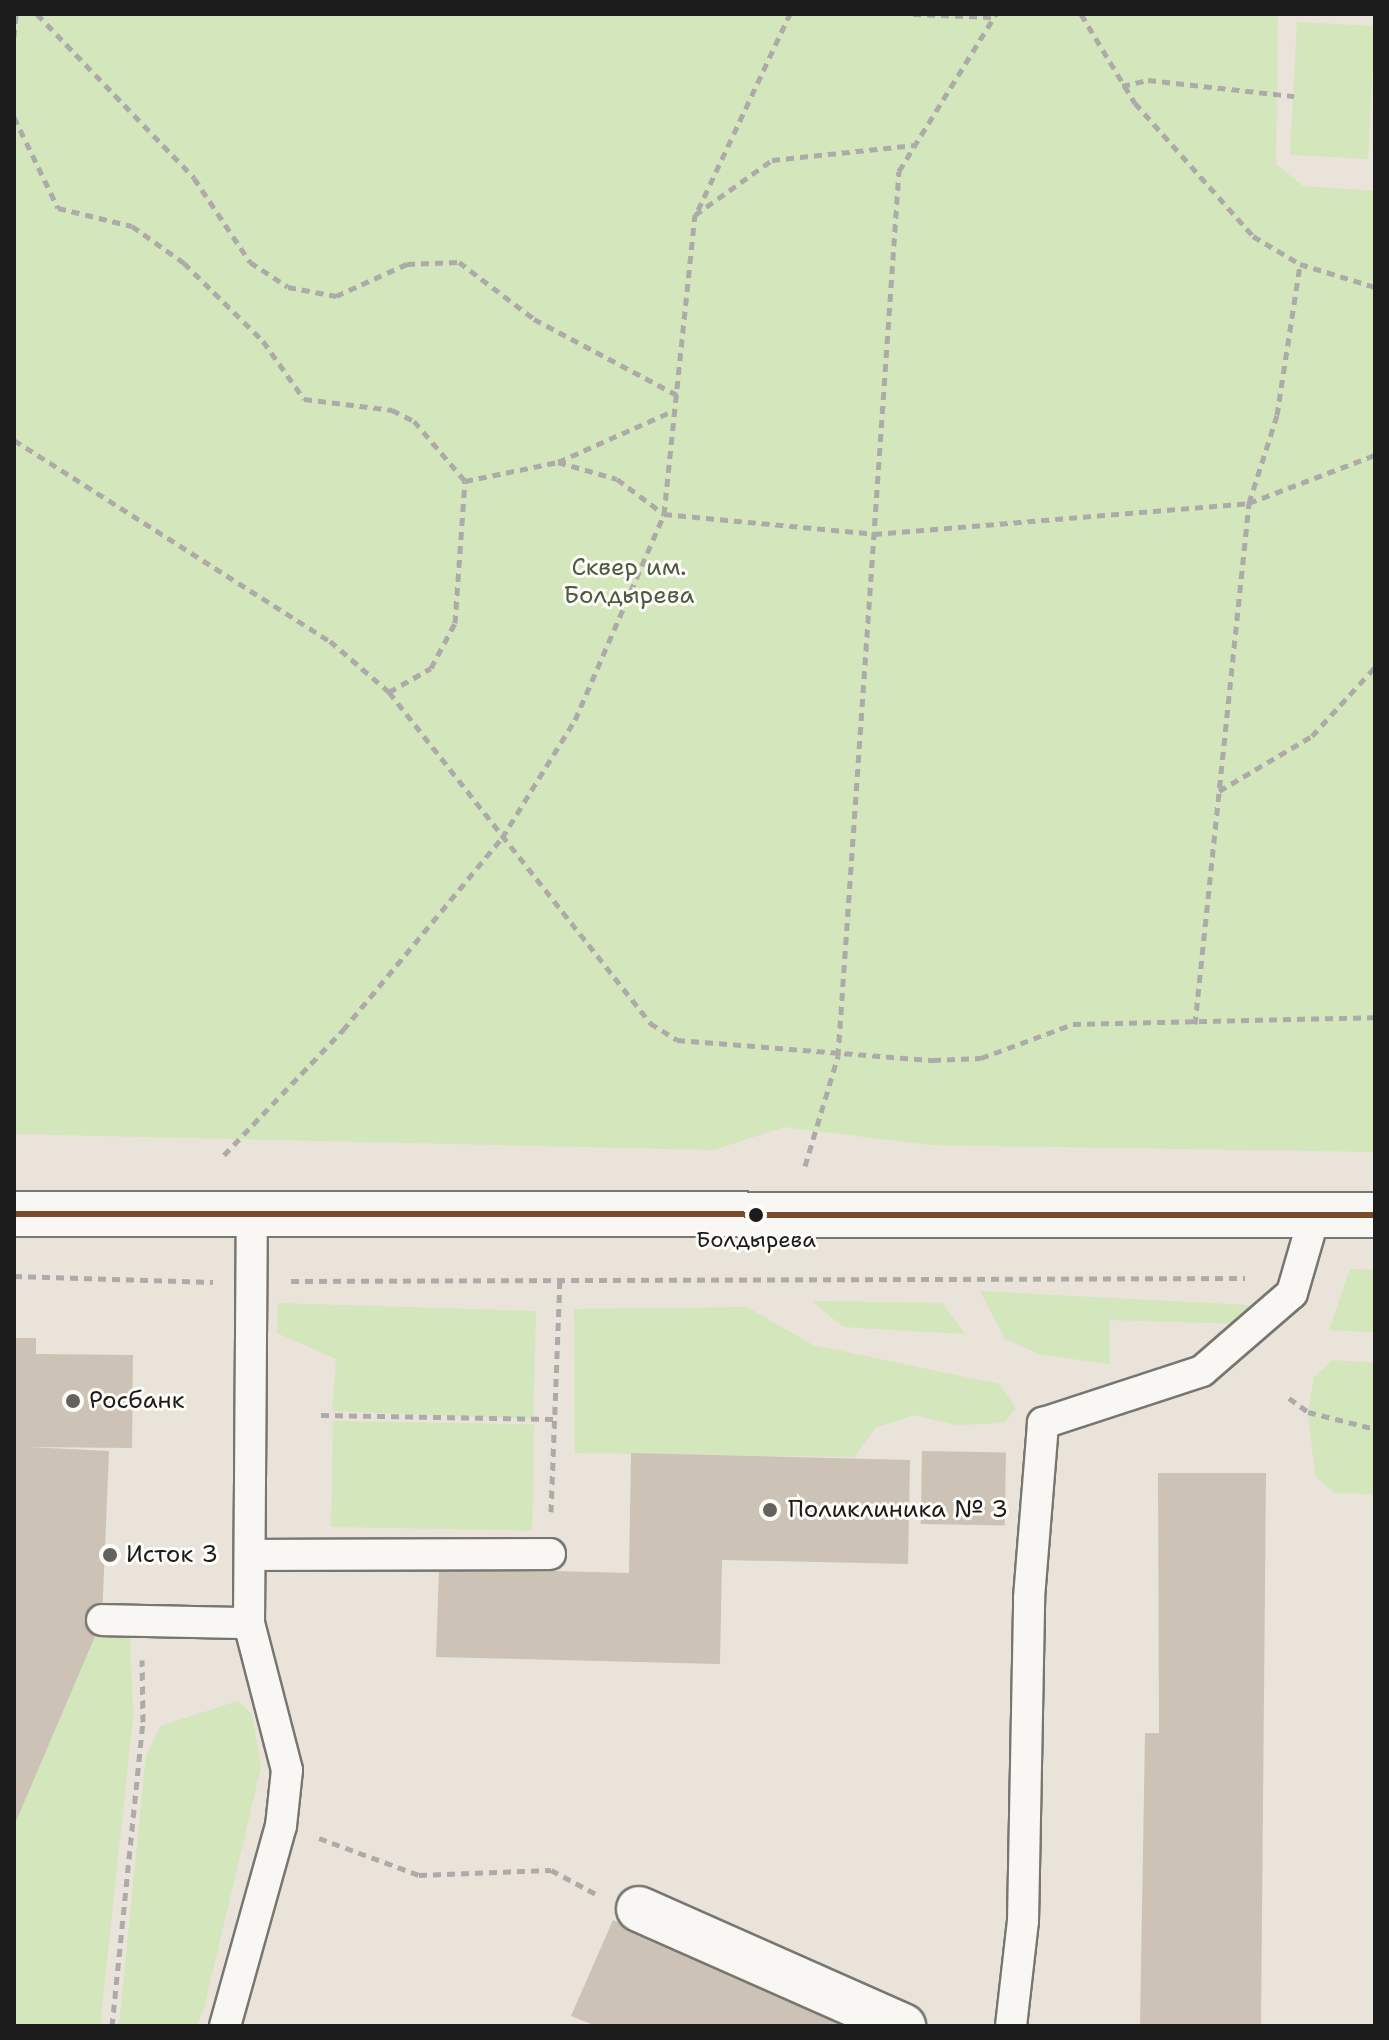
<!DOCTYPE html>
<html>
<head>
<meta charset="utf-8">
<style>
  body { margin:0 }
  #map { position:relative; width:1389px; height:2040px; overflow:hidden; background:#e9e3d9; font-family:"Shantell Sans",sans-serif }
  div>[style] { position:absolute }
  .green>* { inset:0; background:#d4e6bb; transform-origin:0 0 }
  .building>* { inset:0; background:#ccc3b6; transform-origin:0 0 }
  .path>* { height:5px; margin-top:-2.5px; transform-origin:0; background:repeating-linear-gradient(90deg,#adaba9 0 8px,transparent 0 14px) }
  .roads { filter:drop-shadow(2px 0 #787671) drop-shadow(-2px 0 #787671) drop-shadow(0 2px #787671) drop-shadow(0 -2px #787671) }
  .lane>* { height:30px; margin:-15px; padding:0 15px; transform-origin:15px; border-radius:15px; background:#f8f7f4 }
  .street>* { height:44px; margin:-22px; padding:0 22px; transform-origin:22px; border-radius:22px; background:#f8f7f4 }
  .bus-1>* { height:6px; margin:-3px; padding:0 3px; transform-origin:3px; border-radius:3px; background:#7a4b2a }
  .dots>* { width:22px; height:22px; translate:-50% -50%; box-sizing:border-box; border:4px solid #fdfcf7; border-radius:50% }
  span { translate:-50% -50%; white-space:nowrap; text-align:center; line-height:1.15; -webkit-text-stroke:6px #fdfcf7; paint-order:stroke }
  .bus-label { font-size:22px; color:#1c1c1c }
  .park-label { font-size:24px; color:#4e5a44 }
  .poi-label { font-size:24px; color:#1c1c1c }
  .left { translate:0 -50%; text-align:left }
  .frame { position:absolute; inset:0; border:16px solid #1c1c1c; pointer-events:none }
</style>
</head>
<body>
<div id="map">
  <div class="green">
    <i style="clip-path:polygon(14px 14px,1278px 14px,1276px 164px,1303px 186px,1375px 191px,1375px 1152px,930px 1145px,784px 1127px,714px 1150px,14px 1134px)"></i>
    <i style="left:1297px;top:22px;width:78px;height:133px;rotate:3deg"></i>
    <i style="clip-path:polygon(1350px 1269px,1375px 1270px,1375px 1332px,1329px 1330px)"></i>
    <i style="clip-path:polygon(980px 1291px,1248px 1305px,1245px 1324px,1109px 1320px,1110px 1364px,1042px 1355px,1005px 1339px)"></i>
    <i style="clip-path:polygon(812px 1301px,942px 1303px,965px 1334px,843px 1327px)"></i>
    <i style="clip-path:polygon(278px 1303px,536px 1311px,533px 1419px,332px 1411px,336px 1359px,277px 1333px)"></i>
    <i style="clip-path:polygon(747px 1307px,813px 1345px,999px 1384px,1016px 1408px,1004px 1423px,956px 1425px,914px 1415px,875px 1428px,855px 1457px,575px 1453px,574px 1309px)"></i>
    <i style="clip-path:polygon(1333px 1360px,1375px 1363px,1375px 1494px,1334px 1493px,1315px 1476px,1308px 1412px,1314px 1377px)"></i>
    <i style="left:333px;top:1421px;width:201px;height:106px;rotate:1deg"></i>
    <i style="clip-path:polygon(95px 1636px,130px 1638px,133px 1718px,100px 2026px,14px 2026px,14px 1822px)"></i>
    <i style="clip-path:polygon(238px 1701px,252px 1714px,261px 1767px,204px 2008px,197px 2026px,119px 2026px,146px 1756px,160px 1726px)"></i>
  </div>
  <div class="building">
    <i style="clip-path:polygon(14px 1338px,36px 1338px,36px 1354px,133px 1355px,132px 1448px,28px 1447px,109px 1451px,102px 1620px,14px 1826px)"></i>
    <i style="left:922px;top:1451px;width:84px;height:73px;rotate:1deg"></i>
    <i style="clip-path:polygon(631px 1453px,910px 1460px,908px 1564px,722px 1560px,720px 1664px,436px 1657px,439px 1568px,629px 1573px)"></i>
    <i style="clip-path:polygon(1158px 1473px,1266px 1473px,1261px 2026px,1140px 2026px,1145px 1733px,1159px 1733px)"></i>
    <i style="clip-path:polygon(613px 1920px,858px 2026px,596px 2026px,571px 2016px)"></i>
  </div>
  <div class="path">
    <i style="left:37px;top:14px;width:227px;rotate:46.2deg"></i>
    <i style="left:194px;top:178px;width:101px;rotate:56.3deg"></i>
    <i style="left:250px;top:262px;width:45px;rotate:33.3deg"></i>
    <i style="left:288px;top:287px;width:49px;rotate:10.6deg"></i>
    <i style="left:336px;top:296px;width:78px;rotate:-24.3deg"></i>
    <i style="left:407px;top:264px;width:52px;rotate:-2.2deg"></i>
    <i style="left:459px;top:262px;width:94px;rotate:37.2deg"></i>
    <i style="left:534px;top:319px;width:162px;rotate:28deg"></i>
    <i style="left:913px;top:14px;width:80px;rotate:2.1deg"></i>
    <i style="left:1081px;top:14px;width:104px;rotate:58.8deg"></i>
    <i style="left:1135px;top:103px;width:178px;rotate:48.4deg"></i>
    <i style="left:1253px;top:236px;width:55px;rotate:30.8deg"></i>
    <i style="left:1300px;top:264px;width:78px;rotate:17deg"></i>
    <i style="left:14px;top:37px;width:23px;rotate:-85deg"></i>
    <i style="left:1122px;top:86px;width:27px;rotate:-13deg"></i>
    <i style="left:1148px;top:80px;width:147px;rotate:6.3deg"></i>
    <i style="left:14px;top:117px;width:101px;rotate:64.2deg"></i>
    <i style="left:58px;top:208px;width:76px;rotate:13.7deg"></i>
    <i style="left:132px;top:226px;width:64px;rotate:35.4deg"></i>
    <i style="left:184px;top:263px;width:111px;rotate:44.6deg"></i>
    <i style="left:263px;top:341px;width:71px;rotate:54.7deg"></i>
    <i style="left:304px;top:399px;width:89px;rotate:7.1deg"></i>
    <i style="left:392px;top:410px;width:25px;rotate:27deg"></i>
    <i style="left:414px;top:421px;width:79px;rotate:49.6deg"></i>
    <i style="left:698px;top:210px;width:217px;rotate:-64.9deg"></i>
    <i style="left:14px;top:440px;width:375px;rotate:32.5deg"></i>
    <i style="left:330px;top:641px;width:78px;rotate:40.8deg"></i>
    <i style="left:389px;top:692px;width:422px;rotate:51.7deg"></i>
    <i style="left:650px;top:1023px;width:32px;rotate:32deg"></i>
    <i style="left:677px;top:1040px;width:257px;rotate:4.5deg"></i>
    <i style="left:933px;top:1060px;width:48px;rotate:-2.4deg"></i>
    <i style="left:981px;top:1058px;width:98px;rotate:-20.3deg"></i>
    <i style="left:1073px;top:1024px;width:302px;rotate:-1.3deg"></i>
    <i style="left:558px;top:462px;width:61px;rotate:16.1deg"></i>
    <i style="left:617px;top:479px;width:59px;rotate:36.7deg"></i>
    <i style="left:664px;top:514px;width:211px;rotate:5.4deg"></i>
    <i style="left:874px;top:534px;width:376px;rotate:-4.7deg"></i>
    <i style="left:1249px;top:503px;width:135px;rotate:-20.9deg"></i>
    <i style="left:389px;top:692px;width:48px;rotate:-29.7deg"></i>
    <i style="left:431px;top:668px;width:51px;rotate:-61.9deg"></i>
    <i style="left:455px;top:623px;width:142px;rotate:-86deg"></i>
    <i style="left:465px;top:481px;width:95px;rotate:-11.5deg"></i>
    <i style="left:558px;top:462px;width:128px;rotate:-24deg"></i>
    <i style="left:1219px;top:791px;width:108px;rotate:-30.6deg"></i>
    <i style="left:1312px;top:736px;width:93px;rotate:-47.6deg"></i>
    <i style="left:1195px;top:1024px;width:524px;rotate:-84.08deg"></i>
    <i style="left:1249px;top:503px;width:92px;rotate:-72.3deg"></i>
    <i style="left:1277px;top:415px;width:153px;rotate:-81.3deg"></i>
    <i style="left:224px;top:1155px;width:173px;rotate:-46.4deg"></i>
    <i style="left:343px;top:1030px;width:249px;rotate:-50.4deg"></i>
    <i style="left:502px;top:838px;width:139px;rotate:-58.3deg"></i>
    <i style="left:575px;top:720px;width:224px;rotate:-66.6deg"></i>
    <i style="left:664px;top:514px;width:301px;rotate:-84.1deg"></i>
    <i style="left:695px;top:215px;width:95px;rotate:-35.5deg"></i>
    <i style="left:772px;top:160px;width:144px;rotate:-6deg"></i>
    <i style="left:805px;top:1166px;width:115px;rotate:-73.3deg"></i>
    <i style="left:838px;top:1056px;width:887px;rotate:-86.06deg"></i>
    <i style="left:899px;top:171px;width:185px;rotate:-58.3deg"></i>
    <i style="left:14px;top:1276px;width:199px;rotate:1.7deg"></i>
    <i style="left:291px;top:1281px;width:954px;rotate:-0.18deg"></i>
    <i style="left:1289px;top:1398px;width:24px;rotate:36deg"></i>
    <i style="left:1308px;top:1412px;width:69px;rotate:14.2deg"></i>
    <i style="left:321px;top:1415px;width:232px;rotate:1deg"></i>
    <i style="left:551px;top:1512px;width:235px;rotate:-87.8deg"></i>
    <i style="left:319px;top:1838px;width:107px;rotate:20.3deg"></i>
    <i style="left:419px;top:1875px;width:132px;rotate:-2.2deg"></i>
    <i style="left:551px;top:1870px;width:51px;rotate:28.1deg"></i>
    <i style="left:112px;top:2026px;width:306px;rotate:-84.2deg"></i>
    <i style="left:143px;top:1722px;width:62px;rotate:-90.9deg"></i>
  </div>
  <div class="roads">
    <div class="lane">
      <i style="left:250px;top:1555px;width:300px;rotate:-0.2deg"></i>
      <i style="left:102px;top:1620px;width:147px;rotate:1.2deg"></i>
      <i style="left:225px;top:2026px;width:208px;rotate:-74.4deg"></i>
      <i style="left:281px;top:1826px;width:56px;rotate:-83.9deg"></i>
      <i style="left:287px;top:1770px;width:152px;rotate:-104.5deg"></i>
      <i style="left:249px;top:1623px;width:404px;rotate:-89.6deg"></i>
      <i style="left:1011px;top:2026px;width:106px;rotate:-83.5deg"></i>
      <i style="left:1023px;top:1921px;width:323px;rotate:-88.9deg"></i>
      <i style="left:1029px;top:1598px;width:176px;rotate:-85.4deg"></i>
      <i style="left:1043px;top:1423px;width:167px;rotate:-18.1deg"></i>
      <i style="left:1202px;top:1371px;width:119px;rotate:-40.9deg"></i>
      <i style="left:1292px;top:1293px;width:82px;rotate:-73.8deg"></i>
    </div>
    <div class="street">
      <i style="left:14px;top:1214px;width:1361px;rotate:0.04deg"></i>
      <i style="left:639px;top:1909px;width:289px;rotate:23.9deg"></i>
    </div>
  </div>
  <div class="bus-1">
    <i style="left:14px;top:1214px;width:1361px;rotate:0.04deg"></i>
  </div>
  <div class="dots">
    <i style="left:756px;top:1215px;background:#1c1c1c"></i>
    <i style="left:73px;top:1401px;background:#64625e"></i>
    <i style="left:770px;top:1510px;background:#64625e"></i>
    <i style="left:110px;top:1555px;background:#64625e"></i>
  </div>
  <div class="bus-label">
    <span style="left:756px;top:1240px">Болдырева</span>
  </div>
  <div class="park-label">
    <span style="left:629px;top:582px">Сквер им.<br>Болдырева</span>
  </div>
  <div class="poi-label">
    <span class="left" style="left:89px;top:1401px">Росбанк</span>
    <span class="left" style="left:788px;top:1510px">Поликлиника № 3</span>
    <span class="left" style="left:126px;top:1555px">Исток 3</span>
  </div>
  <div class="frame"></div>
</div>
</body>
</html>
